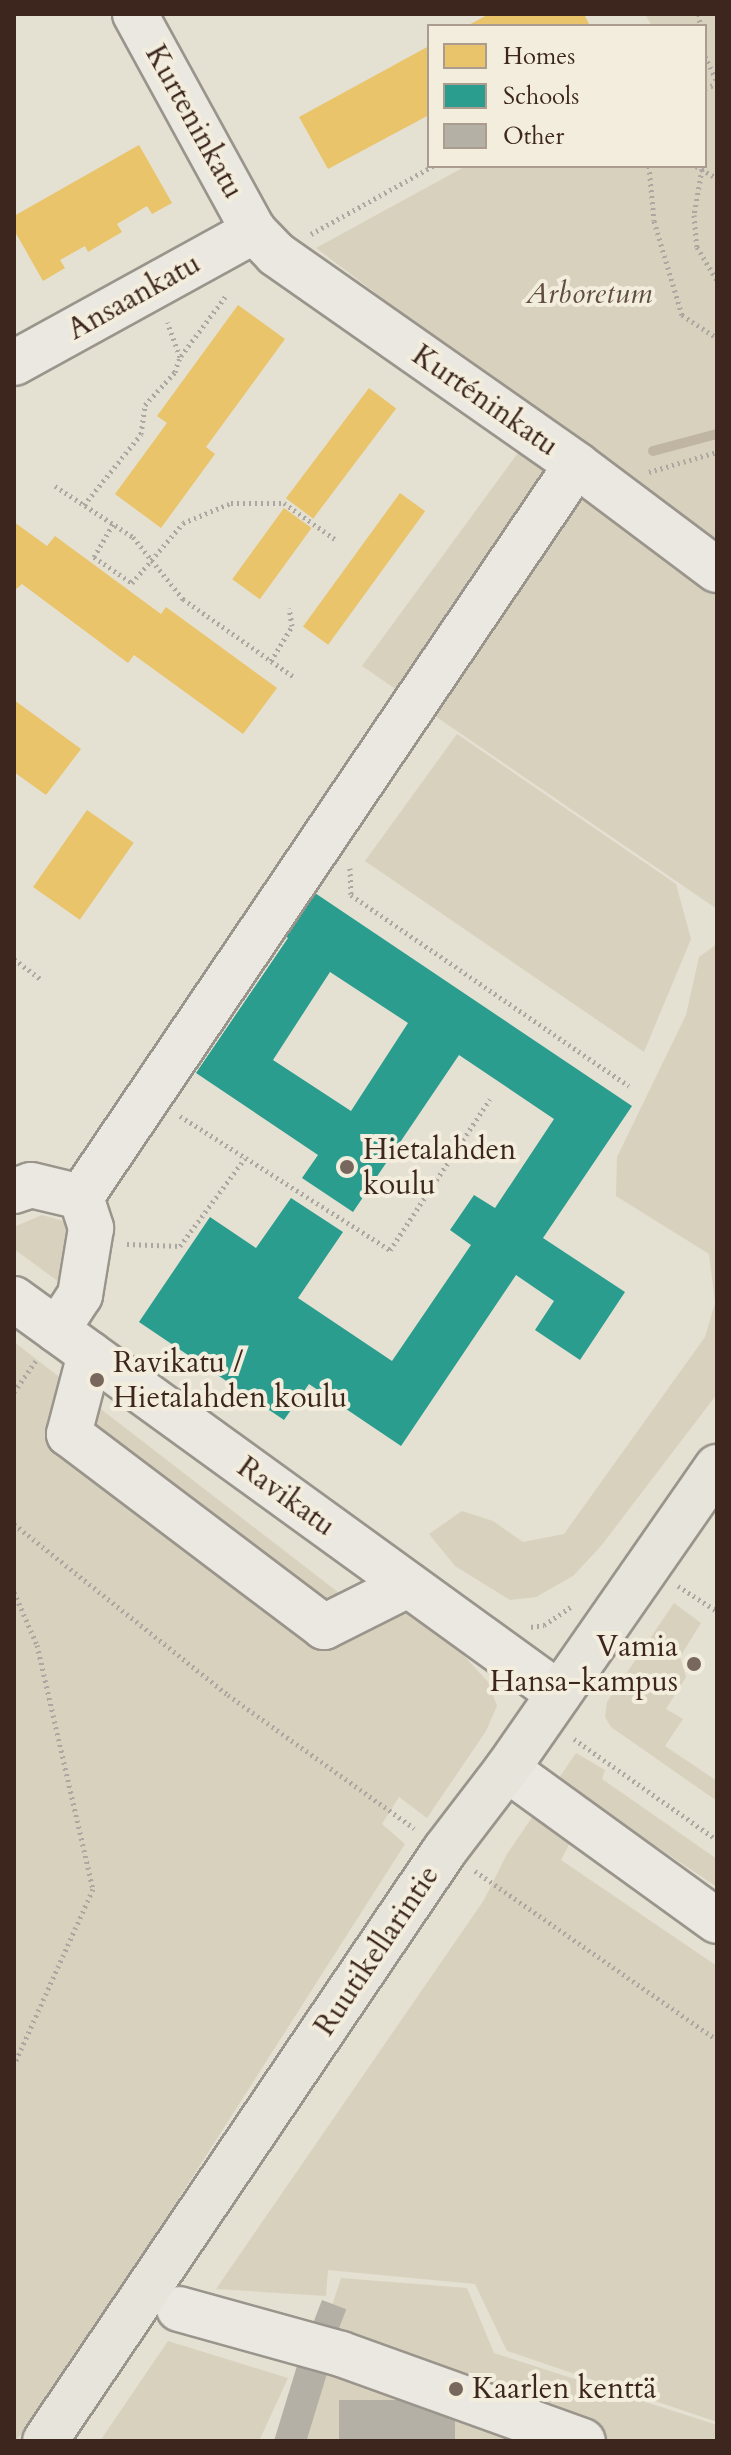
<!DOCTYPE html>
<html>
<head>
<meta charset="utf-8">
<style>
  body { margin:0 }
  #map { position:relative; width:731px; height:2455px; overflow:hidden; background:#e4e0d2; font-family:Cardo,serif }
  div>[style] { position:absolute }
  .green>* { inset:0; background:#d8d1be }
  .homes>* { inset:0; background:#e9c46a; transform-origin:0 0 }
  .schools>* { inset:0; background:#2a9d8f }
  .stream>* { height:10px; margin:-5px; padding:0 5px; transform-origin:5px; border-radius:5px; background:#c0b5a3 }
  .building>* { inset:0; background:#b4b0a6; transform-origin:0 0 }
  .path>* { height:5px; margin-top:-2.5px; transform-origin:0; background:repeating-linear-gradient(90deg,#aca7a1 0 2px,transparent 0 6px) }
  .roads { filter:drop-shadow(2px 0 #9a958c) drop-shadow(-2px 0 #9a958c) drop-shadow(0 2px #9a958c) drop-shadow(0 -2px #9a958c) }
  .minor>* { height:44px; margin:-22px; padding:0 22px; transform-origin:22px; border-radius:22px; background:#ebe8e1 }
  .major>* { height:44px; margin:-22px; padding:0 22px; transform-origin:22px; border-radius:22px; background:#e7e4dc }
  .dots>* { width:22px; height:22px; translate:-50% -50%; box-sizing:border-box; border:4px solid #f3eddd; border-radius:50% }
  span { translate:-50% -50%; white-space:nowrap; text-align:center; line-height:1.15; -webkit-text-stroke:8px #f3eddd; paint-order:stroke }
  .street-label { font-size:30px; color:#3c261d }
  .park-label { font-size:30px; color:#604e41; font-style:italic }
  .poi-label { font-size:30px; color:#3c261d }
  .left { translate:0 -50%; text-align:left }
  .right { translate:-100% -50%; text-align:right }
  .frame { position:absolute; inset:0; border:16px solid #3c261d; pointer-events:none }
  .legend { position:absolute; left:427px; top:24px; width:280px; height:144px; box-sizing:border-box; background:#f3eddd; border:2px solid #aa9d90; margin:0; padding:10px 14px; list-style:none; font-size:24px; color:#3c261d }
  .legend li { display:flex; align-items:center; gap:16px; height:40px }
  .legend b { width:40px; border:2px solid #aa9d90 }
</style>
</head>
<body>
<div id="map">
  <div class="green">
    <i style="clip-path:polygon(645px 14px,717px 14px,717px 551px,316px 248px,466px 166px,705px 166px,705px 26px,652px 26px)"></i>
    <i style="clip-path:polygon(526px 442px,717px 590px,717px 909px,362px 666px)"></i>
    <i style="clip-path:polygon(457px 734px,676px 884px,691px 939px,644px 1052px,365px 861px)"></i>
    <i style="clip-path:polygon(717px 944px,717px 1394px,601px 1546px,573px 1576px,536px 1597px,510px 1600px,455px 1566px,429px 1534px,462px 1511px,493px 1521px,523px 1542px,564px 1534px,705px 1337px,715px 1303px,709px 1254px,616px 1196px,617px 1157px,686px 1015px,699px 957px)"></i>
    <i style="clip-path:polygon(42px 1215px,63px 1221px,74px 1237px,59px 1282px,14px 1249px,14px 1227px)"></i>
    <i style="clip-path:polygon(14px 1342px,374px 1620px,406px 1612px,441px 1631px,488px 1682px,497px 1706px,486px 1731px,427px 1818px,399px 1797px,382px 1824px,405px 1844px,128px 2278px,16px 2441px)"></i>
    <i style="clip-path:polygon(674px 1603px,701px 1623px,680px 1657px,686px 1677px,666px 1709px,683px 1719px,665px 1746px,717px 1781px,717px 1801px,611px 1727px,605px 1717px,607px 1702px)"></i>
    <i style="clip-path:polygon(576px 1753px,605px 1770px,602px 1779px,717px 1859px,717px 1887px,591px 1803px,561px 1860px,717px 1966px,717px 2422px,507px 2351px,475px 2284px,328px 2270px,326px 2296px,216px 2289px,484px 1900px,507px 1854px)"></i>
    <i style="clip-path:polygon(341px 2278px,467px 2288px,494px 2353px,717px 2425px,717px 2441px,288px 2441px)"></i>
    <i style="clip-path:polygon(168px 2341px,288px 2378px,259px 2441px,100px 2441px)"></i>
  </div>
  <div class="homes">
    <i style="clip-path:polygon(489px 14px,584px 14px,590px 26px,467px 26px)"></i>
    <i style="clip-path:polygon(429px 46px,429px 115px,328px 169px,299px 117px)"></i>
    <i style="clip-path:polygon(139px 145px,172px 203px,152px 214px,147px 206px,117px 224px,122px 232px,88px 252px,85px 246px,60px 260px,65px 268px,43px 281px,14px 230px,14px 216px)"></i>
    <i style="clip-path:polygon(238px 305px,285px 339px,206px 447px,215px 454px,161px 528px,115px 494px,167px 423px,157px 416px)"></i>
    <i style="left:369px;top:388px;width:34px;height:138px;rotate:37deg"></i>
    <i style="left:400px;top:493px;width:31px;height:165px;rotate:36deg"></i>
    <i style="left:284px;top:508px;width:34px;height:88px;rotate:36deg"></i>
    <i style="clip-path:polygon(14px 522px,47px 546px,55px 536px,161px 614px,166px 607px,277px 688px,243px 734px,134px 655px,128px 663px,22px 584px,14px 591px)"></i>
    <i style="clip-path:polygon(14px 700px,81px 749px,46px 795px,14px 772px)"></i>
    <i style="left:87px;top:810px;width:57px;height:94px;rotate:35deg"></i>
  </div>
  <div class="schools">
    <i style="clip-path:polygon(evenodd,309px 889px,632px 1106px,543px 1238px,625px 1292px,580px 1360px,535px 1330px,554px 1301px,516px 1275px,401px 1446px,309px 1384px,284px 1420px,139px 1322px,210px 1217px,256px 1248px,291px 1198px,343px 1232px,298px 1298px,392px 1361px,471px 1245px,450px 1230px,474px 1195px,495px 1208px,554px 1119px,459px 1055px,353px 1212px,302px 1178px,318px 1155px,196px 1073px,288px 938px,279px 932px,309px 889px,330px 972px,408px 1023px,351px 1111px,273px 1060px,330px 972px)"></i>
  </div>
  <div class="stream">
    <i style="left:653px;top:451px;width:66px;rotate:-14.9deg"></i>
  </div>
  <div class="building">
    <i style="left:322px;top:2300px;width:26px;height:29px;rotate:21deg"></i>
    <i style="left:300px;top:2356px;width:31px;height:89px;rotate:17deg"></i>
    <i style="left:455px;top:2400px;width:41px;height:116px;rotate:90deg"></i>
  </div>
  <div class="path">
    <i style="left:699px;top:14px;width:12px;rotate:85deg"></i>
    <i style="left:705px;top:56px;width:29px;rotate:65deg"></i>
    <i style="left:705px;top:88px;width:13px;rotate:-18deg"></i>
    <i style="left:649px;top:166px;width:55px;rotate:84.8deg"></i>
    <i style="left:654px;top:221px;width:98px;rotate:73.4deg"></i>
    <i style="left:682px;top:315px;width:42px;rotate:33.3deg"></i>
    <i style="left:696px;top:166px;width:24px;rotate:30deg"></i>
    <i style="left:702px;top:169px;width:47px;rotate:99.9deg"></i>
    <i style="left:694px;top:215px;width:32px;rotate:85deg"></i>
    <i style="left:697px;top:247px;width:39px;rotate:59deg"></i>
    <i style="left:311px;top:234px;width:140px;rotate:-29.1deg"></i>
    <i style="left:181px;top:356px;width:74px;rotate:-53.3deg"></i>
    <i style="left:649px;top:472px;width:71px;rotate:-16.4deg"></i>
    <i style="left:55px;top:486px;width:93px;rotate:33.2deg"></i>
    <i style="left:133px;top:537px;width:80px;rotate:51.1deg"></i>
    <i style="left:183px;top:599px;width:136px;rotate:35.1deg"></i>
    <i style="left:84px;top:505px;width:91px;rotate:-51.2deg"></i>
    <i style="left:141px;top:434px;width:29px;rotate:-82deg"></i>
    <i style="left:145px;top:405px;width:45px;rotate:-47.7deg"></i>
    <i style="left:175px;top:372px;width:16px;rotate:-72deg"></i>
    <i style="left:180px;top:357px;width:37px;rotate:-110deg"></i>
    <i style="left:113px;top:524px;width:38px;rotate:120deg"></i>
    <i style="left:94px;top:557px;width:46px;rotate:34.4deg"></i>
    <i style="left:132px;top:583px;width:79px;rotate:-49.6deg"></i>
    <i style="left:183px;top:523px;width:52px;rotate:-22.6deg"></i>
    <i style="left:231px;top:503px;width:53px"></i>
    <i style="left:284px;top:503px;width:64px;rotate:35.4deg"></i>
    <i style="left:271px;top:661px;width:41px;rotate:-59deg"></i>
    <i style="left:292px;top:626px;width:18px;rotate:-99deg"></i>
    <i style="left:350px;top:868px;width:27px;rotate:88deg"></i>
    <i style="left:351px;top:895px;width:337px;rotate:34.5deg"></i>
    <i style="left:14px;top:959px;width:34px;rotate:37deg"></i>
    <i style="left:180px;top:1116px;width:249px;rotate:32.5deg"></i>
    <i style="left:390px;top:1250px;width:181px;rotate:-56.5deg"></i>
    <i style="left:127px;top:1244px;width:53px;rotate:2.2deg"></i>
    <i style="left:180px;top:1246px;width:109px;rotate:-53.5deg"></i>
    <i style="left:14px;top:1392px;width:38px;rotate:-55deg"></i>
    <i style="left:14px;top:1524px;width:274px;rotate:38.6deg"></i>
    <i style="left:228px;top:1695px;width:229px;rotate:35.6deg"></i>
    <i style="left:678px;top:1586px;width:46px;rotate:32.7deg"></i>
    <i style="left:14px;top:1592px;width:58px;rotate:66.5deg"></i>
    <i style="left:37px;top:1645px;width:250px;rotate:77.1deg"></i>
    <i style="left:93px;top:1889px;width:193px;rotate:114.2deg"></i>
    <i style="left:531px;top:1627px;width:13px;rotate:-9deg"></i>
    <i style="left:544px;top:1625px;width:32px;rotate:-34deg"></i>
    <i style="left:574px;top:1739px;width:175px;rotate:35.2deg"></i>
    <i style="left:475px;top:1871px;width:295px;rotate:34.9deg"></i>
  </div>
  <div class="roads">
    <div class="minor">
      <i style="left:135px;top:14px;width:247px;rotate:61.3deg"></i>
      <i style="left:254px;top:231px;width:32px;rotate:46deg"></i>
      <i style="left:276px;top:254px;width:368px;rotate:35deg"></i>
      <i style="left:577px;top:465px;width:175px;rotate:36.9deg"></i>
      <i style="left:14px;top:363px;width:274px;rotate:-28.8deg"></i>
      <i style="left:14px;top:1191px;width:18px;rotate:-19deg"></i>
      <i style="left:31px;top:1185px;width:51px;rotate:13.5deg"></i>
      <i style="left:81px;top:1197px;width:33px;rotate:72deg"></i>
      <i style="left:91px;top:1228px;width:68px;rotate:99.3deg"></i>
      <i style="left:80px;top:1295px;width:42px;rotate:123.3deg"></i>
      <i style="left:81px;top:1197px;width:862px;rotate:-55.92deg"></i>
      <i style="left:14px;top:1299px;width:673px;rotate:35.93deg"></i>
      <i style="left:90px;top:1354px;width:83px;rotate:104.7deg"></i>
      <i style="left:69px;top:1434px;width:320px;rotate:37.1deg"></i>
      <i style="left:324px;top:1627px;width:94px;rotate:-26.6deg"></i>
      <i style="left:507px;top:1769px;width:259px;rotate:35.9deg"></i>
      <i style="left:179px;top:2309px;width:168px;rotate:15.5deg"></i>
      <i style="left:341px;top:2354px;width:257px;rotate:19.8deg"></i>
    </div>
    <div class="major">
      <i style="left:45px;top:2441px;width:714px;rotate:-55.91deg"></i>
      <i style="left:445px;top:1850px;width:102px;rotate:-52.6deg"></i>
      <i style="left:507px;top:1769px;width:368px;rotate:-55.2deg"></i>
    </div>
  </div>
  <div class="dots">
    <i style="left:347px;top:1167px;background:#77675c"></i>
    <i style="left:97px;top:1380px;background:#77675c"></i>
    <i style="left:694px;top:1664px;background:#77675c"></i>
    <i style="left:456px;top:2389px;background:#77675c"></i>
  </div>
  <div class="street-label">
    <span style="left:194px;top:122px;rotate:61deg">Kurteninkatu</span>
    <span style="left:134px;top:297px;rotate:-29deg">Ansaankatu</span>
    <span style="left:485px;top:401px;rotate:35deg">Kurténinkatu</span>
    <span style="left:286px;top:1497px;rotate:36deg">Ravikatu</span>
    <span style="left:377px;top:1951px;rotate:-56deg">Ruutikellarintie</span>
  </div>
  <div class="park-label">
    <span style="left:589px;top:294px">Arboretum</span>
  </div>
  <div class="poi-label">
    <span class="left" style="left:363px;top:1167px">Hietalahden<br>koulu</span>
    <span class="left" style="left:113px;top:1380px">Ravikatu /<br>Hietalahden koulu</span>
    <span class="right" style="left:678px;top:1664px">Vamia<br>Hansa-kampus</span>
    <span class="left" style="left:472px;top:2389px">Kaarlen kenttä</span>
  </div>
  <div class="frame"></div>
  <ul class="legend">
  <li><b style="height:22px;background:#e9c46a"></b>Homes</li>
  <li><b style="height:22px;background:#2a9d8f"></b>Schools</li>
  <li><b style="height:22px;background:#b4b0a6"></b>Other</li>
  </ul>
</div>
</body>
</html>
